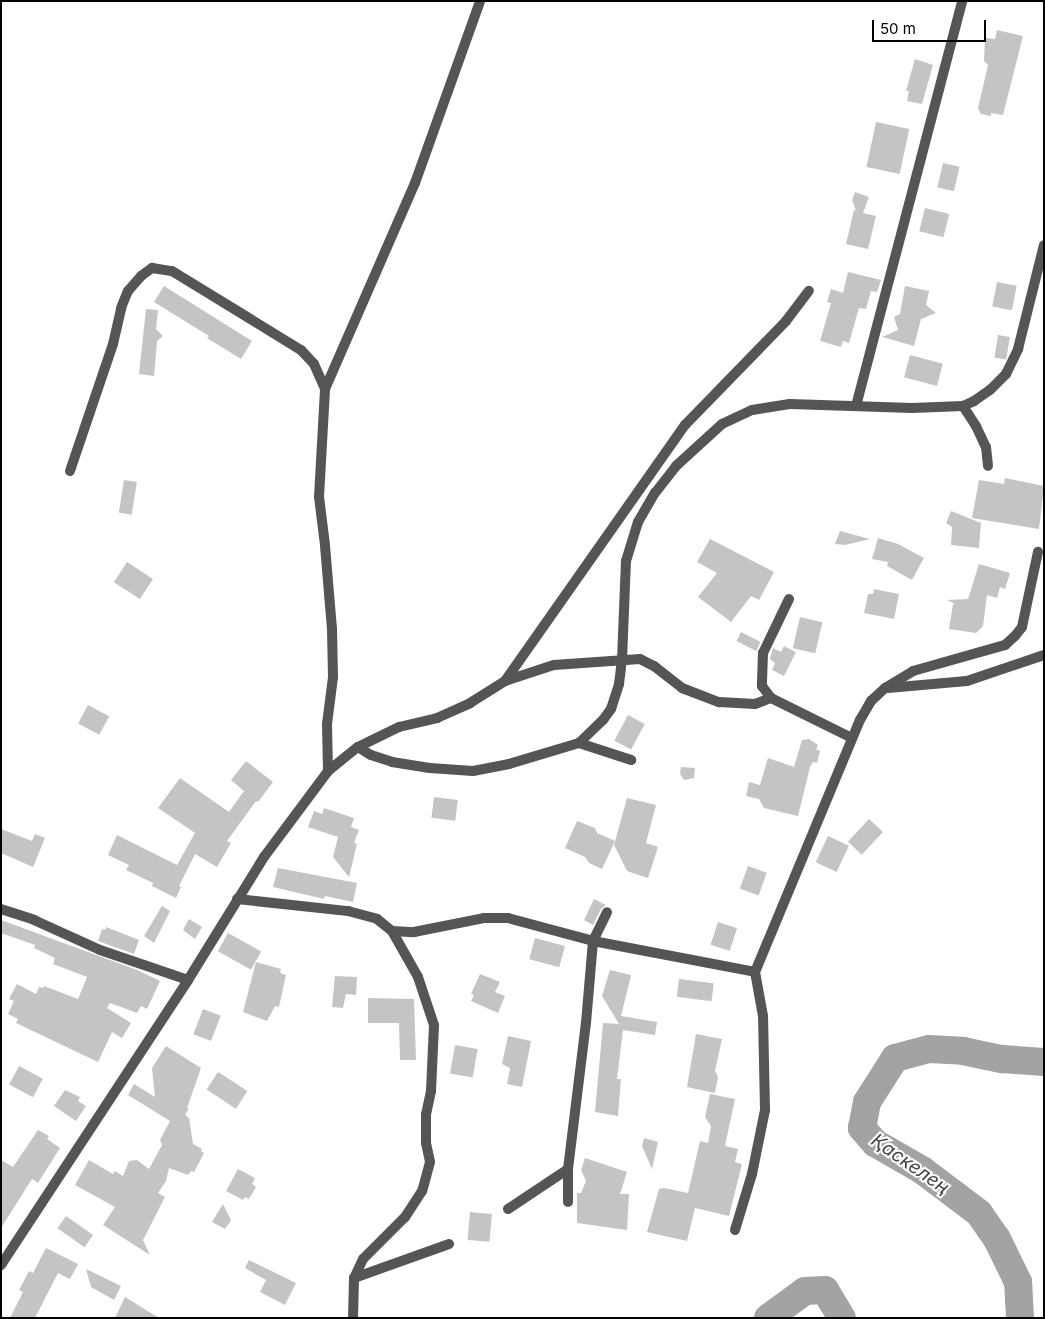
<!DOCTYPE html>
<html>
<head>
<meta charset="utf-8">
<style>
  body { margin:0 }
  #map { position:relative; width:1045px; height:1319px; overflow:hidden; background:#fff; font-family:Inter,sans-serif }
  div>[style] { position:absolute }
  .river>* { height:28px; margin:-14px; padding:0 14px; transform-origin:14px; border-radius:14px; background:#a3a3a3 }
  .building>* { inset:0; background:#c4c4c4; transform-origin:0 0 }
  .minor>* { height:10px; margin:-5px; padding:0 5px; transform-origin:5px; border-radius:5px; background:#555 }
  .tertiary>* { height:10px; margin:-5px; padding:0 5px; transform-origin:5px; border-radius:5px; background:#555 }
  span { translate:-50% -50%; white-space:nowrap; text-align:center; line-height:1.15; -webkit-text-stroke:4px #fff; paint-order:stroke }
  .water-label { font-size:19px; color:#444; font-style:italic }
  .frame { position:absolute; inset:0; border:2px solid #000; pointer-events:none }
  .scale { position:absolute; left:872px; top:20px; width:114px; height:22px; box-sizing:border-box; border:2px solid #000; border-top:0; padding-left:6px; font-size:15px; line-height:18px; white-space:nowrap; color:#000; -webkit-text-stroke:4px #fff; paint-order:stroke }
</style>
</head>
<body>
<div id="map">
  <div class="river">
    <i style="left:768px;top:1318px;width:46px;rotate:-36.1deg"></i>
    <i style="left:805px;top:1291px;width:20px;rotate:-3deg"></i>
    <i style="left:825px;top:1290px;width:33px;rotate:59deg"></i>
    <i style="left:1020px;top:1318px;width:36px;rotate:-93deg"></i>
    <i style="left:1018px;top:1282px;width:48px;rotate:-116deg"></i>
    <i style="left:997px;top:1239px;width:32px;rotate:-125deg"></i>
    <i style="left:979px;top:1213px;width:71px;rotate:-143deg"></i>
    <i style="left:922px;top:1170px;width:54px;rotate:-150.1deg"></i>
    <i style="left:875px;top:1143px;width:20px;rotate:-131deg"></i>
    <i style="left:862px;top:1128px;width:26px;rotate:-79deg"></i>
    <i style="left:867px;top:1102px;width:52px;rotate:-57.5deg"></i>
    <i style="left:895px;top:1058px;width:35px;rotate:-15deg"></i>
    <i style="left:929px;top:1049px;width:34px;rotate:3deg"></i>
    <i style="left:963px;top:1051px;width:40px;rotate:12deg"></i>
    <i style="left:1002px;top:1059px;width:42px;rotate:4.1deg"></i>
  </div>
  <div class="building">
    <i style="clip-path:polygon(997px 30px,1023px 36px,1003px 115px,991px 113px,991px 116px,981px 114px,978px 108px,988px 65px,984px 61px,985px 38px,995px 39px)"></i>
    <i style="clip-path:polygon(915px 59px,933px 65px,922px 104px,907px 101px,909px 91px,906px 91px)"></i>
    <i style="left:876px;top:122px;width:34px;height:46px;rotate:12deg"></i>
    <i style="left:943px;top:163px;width:17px;height:25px;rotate:13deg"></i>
    <i style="clip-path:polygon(855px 192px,869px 197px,863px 213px,876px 216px,868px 249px,846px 244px,854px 210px,856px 211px,852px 200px)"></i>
    <i style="left:925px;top:208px;width:25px;height:24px;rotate:14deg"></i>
    <i style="clip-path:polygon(848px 272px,881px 280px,877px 292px,871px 291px,866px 309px,859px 308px,849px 343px,843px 341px,841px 347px,820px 341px,831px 303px,827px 302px,831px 289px,843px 293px)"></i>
    <i style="left:997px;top:282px;width:20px;height:25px;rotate:11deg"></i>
    <i style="clip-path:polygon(164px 286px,252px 341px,241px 359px,207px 338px,209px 336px,154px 302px)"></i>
    <i style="clip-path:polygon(905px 286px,929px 291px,926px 305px,936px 313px,921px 319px,914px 346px,882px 337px,898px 330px,894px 317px,900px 314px)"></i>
    <i style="clip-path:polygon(146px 309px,158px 310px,156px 329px,163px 336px,157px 341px,154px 376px,139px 374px)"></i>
    <i style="left:998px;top:335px;width:12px;height:23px;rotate:9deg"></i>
    <i style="left:910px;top:355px;width:34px;height:23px;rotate:15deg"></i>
    <i style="clip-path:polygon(1005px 478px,1044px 486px,1039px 529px,972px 518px,979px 480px,1004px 484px)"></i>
    <i style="left:124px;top:480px;width:13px;height:33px;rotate:9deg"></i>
    <i style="clip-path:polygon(951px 511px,981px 523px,979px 548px,951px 545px,952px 527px,946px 523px)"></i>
    <i style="clip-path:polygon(840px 531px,870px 539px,845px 545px,835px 544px)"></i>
    <i style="clip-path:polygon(878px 538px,898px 544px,924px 558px,912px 580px,887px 566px,888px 562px,872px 559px)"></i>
    <i style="clip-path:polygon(710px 539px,774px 572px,759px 600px,751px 596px,731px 622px,698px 597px,717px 573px,697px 562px)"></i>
    <i style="left:127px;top:562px;width:31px;height:24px;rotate:33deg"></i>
    <i style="clip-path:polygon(979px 564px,1010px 573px,1005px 589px,1000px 587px,997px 598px,987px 595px,983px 626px,976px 633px,949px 629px,953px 604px,955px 604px,947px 600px,968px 599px)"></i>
    <i style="clip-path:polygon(874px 589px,899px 594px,894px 619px,864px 613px,868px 594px,873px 594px)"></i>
    <i style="left:800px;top:617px;width:23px;height:32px;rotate:13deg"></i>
    <i style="left:741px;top:632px;width:22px;height:10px;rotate:27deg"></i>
    <i style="clip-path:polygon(784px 646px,796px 652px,784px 676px,772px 670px,775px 663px,770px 659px,773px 648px,781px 652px)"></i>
    <i style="left:88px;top:705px;width:24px;height:21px;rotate:28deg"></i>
    <i style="left:628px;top:715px;width:19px;height:29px;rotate:28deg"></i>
    <i style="clip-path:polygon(809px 739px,818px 745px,816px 749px,820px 751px,817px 763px,813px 762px,810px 767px,798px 816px,764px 808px,759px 799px,746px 796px,749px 782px,760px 785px,768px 758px,794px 767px,802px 740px)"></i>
    <i style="clip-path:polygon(246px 761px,273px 782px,258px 802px,256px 801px,227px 841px,231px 843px,217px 867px,195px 854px,179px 886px,181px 887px,176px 898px,152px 886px,153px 883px,126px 870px,129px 865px,108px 855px,117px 835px,177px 865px,195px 833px,158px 808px,180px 778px,229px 812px,244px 791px,231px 780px)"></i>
    <i style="clip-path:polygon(681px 767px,695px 768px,694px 778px,684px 780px,680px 774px)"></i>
    <i style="left:434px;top:797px;width:24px;height:21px;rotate:7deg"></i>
    <i style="clip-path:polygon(627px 798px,656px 805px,646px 843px,658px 847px,648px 878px,627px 871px,614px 845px)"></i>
    <i style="clip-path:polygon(324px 808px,354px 818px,351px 827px,359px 830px,354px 843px,357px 844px,349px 877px,333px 857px,338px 837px,308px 827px,314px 811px,322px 814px)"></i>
    <i style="left:869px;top:819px;width:19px;height:31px;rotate:43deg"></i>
    <i style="clip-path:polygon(577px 821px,595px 828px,597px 833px,615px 841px,602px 869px,589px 863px,585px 857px,565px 848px)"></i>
    <i style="clip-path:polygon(1px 829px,32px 841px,35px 834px,45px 838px,33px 867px,1px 853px)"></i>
    <i style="left:828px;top:836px;width:23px;height:29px;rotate:25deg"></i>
    <i style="left:748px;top:866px;width:20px;height:24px;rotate:20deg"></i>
    <i style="clip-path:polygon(278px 868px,357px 883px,353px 902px,325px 896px,324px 899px,273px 887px)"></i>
    <i style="clip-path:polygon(594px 899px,606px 905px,601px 909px,593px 925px,584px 920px)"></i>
    <i style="clip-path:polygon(162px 906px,170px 911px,154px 943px,144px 936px)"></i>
    <i style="clip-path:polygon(189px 919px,202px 927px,195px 939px,183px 930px)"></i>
    <i style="clip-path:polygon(1px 920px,137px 970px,160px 981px,147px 1009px,141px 1006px,137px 1013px,110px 1003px,107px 1008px,131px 1023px,122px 1038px,112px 1032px,98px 1062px,16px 1023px,18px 1019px,8px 1014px,14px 1001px,9px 999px,17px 984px,36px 994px,39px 987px,43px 988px,44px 986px,78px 999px,87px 977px,53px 964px,55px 958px,34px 948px,35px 945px,1px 933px)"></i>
    <i style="left:718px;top:922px;width:20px;height:24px;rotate:18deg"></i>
    <i style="clip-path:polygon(106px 927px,139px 940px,134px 954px,98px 941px,102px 929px,105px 930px)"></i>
    <i style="left:228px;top:933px;width:38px;height:21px;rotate:29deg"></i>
    <i style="left:535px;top:938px;width:31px;height:22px;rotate:15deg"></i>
    <i style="clip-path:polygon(256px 962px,281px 969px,280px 973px,286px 975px,279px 1007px,275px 1006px,267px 1021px,243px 1012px)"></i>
    <i style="clip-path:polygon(610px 970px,631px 975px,621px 1016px,657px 1022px,655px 1035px,623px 1030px,617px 1079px,621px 1079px,618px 1116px,595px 1112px,603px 1023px,619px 1024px,602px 996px)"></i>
    <i style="clip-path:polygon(480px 974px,500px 982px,495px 992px,505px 996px,498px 1013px,471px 1001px,474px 995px,471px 994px)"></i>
    <i style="clip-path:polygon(335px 976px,357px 977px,356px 995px,346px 994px,343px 1008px,332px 1007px)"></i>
    <i style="left:679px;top:979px;width:35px;height:18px;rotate:7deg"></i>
    <i style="clip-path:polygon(368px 998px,414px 999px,416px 1060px,400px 1060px,399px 1023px,368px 1023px)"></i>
    <i style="left:203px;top:1009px;width:19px;height:27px;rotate:21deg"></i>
    <i style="clip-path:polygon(696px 1034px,722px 1039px,715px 1071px,718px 1077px,715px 1093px,687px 1087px)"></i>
    <i style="clip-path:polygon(508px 1036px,531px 1041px,522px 1087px,507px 1084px,510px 1068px,502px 1064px)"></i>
    <i style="left:455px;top:1045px;width:23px;height:29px;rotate:10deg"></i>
    <i style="clip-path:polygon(166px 1046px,201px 1068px,187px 1108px,189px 1108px,185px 1115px,189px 1118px,193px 1144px,202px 1149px,201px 1151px,204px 1153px,194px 1172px,191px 1171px,188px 1175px,169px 1168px,166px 1181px,158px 1193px,165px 1197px,143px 1240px,150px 1255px,103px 1225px,115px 1207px,75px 1185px,89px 1160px,113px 1174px,115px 1171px,123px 1176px,129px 1161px,137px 1160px,149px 1169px,162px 1145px,160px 1140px,170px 1121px,128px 1095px,134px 1084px,155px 1097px,152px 1068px)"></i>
    <i style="left:19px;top:1066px;width:27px;height:21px;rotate:28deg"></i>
    <i style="left:218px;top:1072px;width:35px;height:21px;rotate:33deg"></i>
    <i style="clip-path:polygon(65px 1090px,80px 1097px,78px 1101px,86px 1106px,76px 1121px,54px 1106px)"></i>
    <i style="clip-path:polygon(710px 1094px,735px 1099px,725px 1146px,738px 1149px,735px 1162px,742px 1164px,729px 1216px,695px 1208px,687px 1241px,647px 1232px,659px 1189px,664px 1188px,688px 1193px,700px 1141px,708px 1143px,711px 1126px,705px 1117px)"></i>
    <i style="clip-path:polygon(38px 1130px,49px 1136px,47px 1139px,60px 1148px,38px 1183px,32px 1179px,1px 1228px,1px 1160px,13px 1167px)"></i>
    <i style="clip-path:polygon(644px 1138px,658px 1142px,652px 1169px,642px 1146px)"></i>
    <i style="clip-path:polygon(585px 1158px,627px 1172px,620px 1194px,629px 1194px,627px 1230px,577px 1223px,577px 1193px,581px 1193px,586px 1181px,581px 1170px)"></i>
    <i style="clip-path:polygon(238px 1169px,255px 1178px,252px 1184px,256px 1187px,249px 1199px,245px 1197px,243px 1200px,226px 1191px)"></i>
    <i style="clip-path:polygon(223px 1204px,231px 1220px,225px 1229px,212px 1222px)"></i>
    <i style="left:470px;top:1212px;width:22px;height:28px;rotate:5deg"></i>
    <i style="left:66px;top:1216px;width:33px;height:15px;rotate:35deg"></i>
    <i style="clip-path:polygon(46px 1248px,78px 1264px,70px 1279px,58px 1273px,35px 1318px,10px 1318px,23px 1292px,19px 1290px,29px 1271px,33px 1273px)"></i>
    <i style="clip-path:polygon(249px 1260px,296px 1283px,285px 1305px,260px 1292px,266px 1280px,245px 1268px)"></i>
    <i style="clip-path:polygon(86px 1269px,121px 1286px,114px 1300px,91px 1287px)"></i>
    <i style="clip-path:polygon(125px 1297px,159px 1318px,115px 1318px)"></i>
  </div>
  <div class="minor">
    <i style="left:856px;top:406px;width:419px;rotate:-75.3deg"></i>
    <i style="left:963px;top:406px;width:24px;rotate:57deg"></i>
    <i style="left:976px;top:426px;width:23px;rotate:65deg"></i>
    <i style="left:986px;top:447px;width:19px;rotate:84deg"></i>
    <i style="left:70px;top:471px;width:134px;rotate:-71.3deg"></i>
    <i style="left:113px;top:344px;width:37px;rotate:-77deg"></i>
    <i style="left:121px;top:308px;width:18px;rotate:-68deg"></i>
    <i style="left:128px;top:291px;width:20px;rotate:-49deg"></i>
    <i style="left:141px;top:276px;width:14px;rotate:-36deg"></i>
    <i style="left:152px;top:268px;width:20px;rotate:9deg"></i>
    <i style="left:172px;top:271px;width:151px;rotate:31.5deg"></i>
    <i style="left:301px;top:350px;width:19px;rotate:47deg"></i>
    <i style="left:314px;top:364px;width:27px;rotate:66deg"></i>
    <i style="left:789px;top:599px;width:60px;rotate:115.7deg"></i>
    <i style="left:763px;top:653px;width:33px;rotate:92deg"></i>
    <i style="left:762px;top:686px;width:15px;rotate:53deg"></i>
    <i style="left:771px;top:698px;width:90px;rotate:26.3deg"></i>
    <i style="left:505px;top:681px;width:313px;rotate:-54.9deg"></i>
    <i style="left:685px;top:425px;width:145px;rotate:-45.8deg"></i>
    <i style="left:786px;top:321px;width:38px;rotate:-53deg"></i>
    <i style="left:888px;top:688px;width:79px;rotate:-5.1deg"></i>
    <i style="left:967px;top:681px;width:81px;rotate:-18.7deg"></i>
    <i style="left:579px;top:743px;width:55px;rotate:18.1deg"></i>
    <i style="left:358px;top:747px;width:15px;rotate:32deg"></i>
    <i style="left:371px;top:755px;width:22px;rotate:18deg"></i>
    <i style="left:392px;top:762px;width:38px;rotate:9deg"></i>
    <i style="left:430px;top:768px;width:43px;rotate:4deg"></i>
    <i style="left:473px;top:771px;width:37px;rotate:-11deg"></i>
    <i style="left:509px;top:764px;width:73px;rotate:-16.7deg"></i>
    <i style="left:579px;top:743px;width:33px;rotate:-44deg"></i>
    <i style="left:603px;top:720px;width:14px;rotate:-54deg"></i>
    <i style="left:611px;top:709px;width:26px;rotate:-72deg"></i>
    <i style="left:619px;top:684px;width:24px;rotate:-83deg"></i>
    <i style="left:622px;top:660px;width:99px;rotate:-87.7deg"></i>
    <i style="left:626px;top:561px;width:41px;rotate:-72.9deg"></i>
    <i style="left:638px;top:522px;width:34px;rotate:-60deg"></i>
    <i style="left:655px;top:493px;width:34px;rotate:-52deg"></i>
    <i style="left:676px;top:466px;width:62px;rotate:-42.4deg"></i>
    <i style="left:722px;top:424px;width:33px;rotate:-25deg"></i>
    <i style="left:752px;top:410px;width:38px;rotate:-9deg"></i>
    <i style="left:790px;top:404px;width:122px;rotate:1.9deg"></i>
    <i style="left:912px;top:408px;width:51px;rotate:-2.2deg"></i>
    <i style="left:963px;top:406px;width:12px;rotate:-24deg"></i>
    <i style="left:974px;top:401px;width:19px;rotate:-35deg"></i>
    <i style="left:990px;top:390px;width:23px;rotate:-45deg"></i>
    <i style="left:1006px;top:374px;width:28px;rotate:-64deg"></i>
    <i style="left:1018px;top:349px;width:107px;rotate:-76deg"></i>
    <i style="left:328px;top:771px;width:47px;rotate:-91.2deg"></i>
    <i style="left:327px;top:724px;width:47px;rotate:-82.7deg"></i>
    <i style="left:333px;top:677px;width:48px;rotate:-91.2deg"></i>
    <i style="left:332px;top:629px;width:84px;rotate:-94.8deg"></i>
    <i style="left:325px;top:545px;width:48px;rotate:-97.1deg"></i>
    <i style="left:319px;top:497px;width:108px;rotate:-86.8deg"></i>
    <i style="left:325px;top:389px;width:225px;rotate:-66.4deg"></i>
    <i style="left:415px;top:183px;width:193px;rotate:-70.3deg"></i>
    <i style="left:237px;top:899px;width:112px;rotate:6.2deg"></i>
    <i style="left:348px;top:911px;width:30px;rotate:15deg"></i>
    <i style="left:377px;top:919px;width:19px;rotate:39deg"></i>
    <i style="left:392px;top:931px;width:53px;rotate:60.5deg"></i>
    <i style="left:418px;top:977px;width:51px;rotate:71.6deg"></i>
    <i style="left:434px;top:1025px;width:66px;rotate:92.6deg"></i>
    <i style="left:431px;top:1091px;width:24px;rotate:102deg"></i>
    <i style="left:426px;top:1114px;width:29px;rotate:90deg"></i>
    <i style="left:426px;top:1143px;width:19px;rotate:78deg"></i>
    <i style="left:430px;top:1162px;width:30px;rotate:105deg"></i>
    <i style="left:422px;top:1191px;width:31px;rotate:123deg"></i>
    <i style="left:405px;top:1217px;width:59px;rotate:135deg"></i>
    <i style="left:363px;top:1259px;width:21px;rotate:115deg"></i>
    <i style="left:354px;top:1278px;width:40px;rotate:91.4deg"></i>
    <i style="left:1px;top:909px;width:35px;rotate:18deg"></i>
    <i style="left:34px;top:920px;width:72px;rotate:24.4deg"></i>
    <i style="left:100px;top:950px;width:93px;rotate:18.8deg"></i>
    <i style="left:392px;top:931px;width:22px;rotate:3deg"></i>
    <i style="left:414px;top:932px;width:71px;rotate:-11.3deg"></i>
    <i style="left:484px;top:918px;width:24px"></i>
    <i style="left:508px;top:918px;width:88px;rotate:15.1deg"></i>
    <i style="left:593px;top:941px;width:165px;rotate:10.8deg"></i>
    <i style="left:568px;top:1202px;width:33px;rotate:-90deg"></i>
    <i style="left:568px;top:1169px;width:147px;rotate:-83deg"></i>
    <i style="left:586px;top:1023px;width:82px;rotate:-85.1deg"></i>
    <i style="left:593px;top:941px;width:32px;rotate:-64deg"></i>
    <i style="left:508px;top:1209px;width:72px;rotate:-33.7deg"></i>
    <i style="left:735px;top:1230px;width:59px;rotate:-73.1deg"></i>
    <i style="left:752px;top:1174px;width:65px;rotate:-78.5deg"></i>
    <i style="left:765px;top:1110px;width:94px;rotate:-91.2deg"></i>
    <i style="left:763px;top:1016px;width:45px;rotate:-100.3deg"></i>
    <i style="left:755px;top:972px;width:273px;rotate:-67.4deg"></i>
    <i style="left:860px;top:720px;width:22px;rotate:-60deg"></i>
    <i style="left:871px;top:701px;width:19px;rotate:-43deg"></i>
    <i style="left:885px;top:688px;width:33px;rotate:-31deg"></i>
    <i style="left:913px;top:671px;width:96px;rotate:-15.8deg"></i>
    <i style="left:1005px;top:645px;width:13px;rotate:-42deg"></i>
    <i style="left:1015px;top:636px;width:11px;rotate:-52deg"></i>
    <i style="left:1022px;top:627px;width:77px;rotate:-78deg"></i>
    <i style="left:1px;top:1265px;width:341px;rotate:-56.7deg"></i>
    <i style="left:188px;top:980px;width:145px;rotate:-58.3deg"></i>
    <i style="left:264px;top:857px;width:107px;rotate:-53.3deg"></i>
    <i style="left:328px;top:771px;width:38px;rotate:-39deg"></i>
    <i style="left:358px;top:747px;width:46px;rotate:-26deg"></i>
    <i style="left:399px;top:727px;width:39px;rotate:-13deg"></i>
    <i style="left:437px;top:718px;width:36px;rotate:-24deg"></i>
    <i style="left:470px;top:703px;width:41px;rotate:-32.2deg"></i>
    <i style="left:505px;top:681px;width:52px;rotate:-18.1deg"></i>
    <i style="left:554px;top:665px;width:86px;rotate:-4deg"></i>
    <i style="left:640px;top:659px;width:16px;rotate:27deg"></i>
    <i style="left:654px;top:666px;width:36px;rotate:38deg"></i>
    <i style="left:682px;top:688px;width:40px;rotate:21deg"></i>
    <i style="left:719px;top:702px;width:36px;rotate:3deg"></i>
    <i style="left:755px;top:704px;width:17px;rotate:-21deg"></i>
    <i style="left:354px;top:1278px;width:101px;rotate:-19.7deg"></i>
  </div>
  <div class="tertiary">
    <i style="left:1px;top:1263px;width:1px;rotate:45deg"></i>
  </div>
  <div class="water-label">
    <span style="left:910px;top:1164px;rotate:35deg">Қаскелең</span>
  </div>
  <div class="frame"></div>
  <div class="scale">50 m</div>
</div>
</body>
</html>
